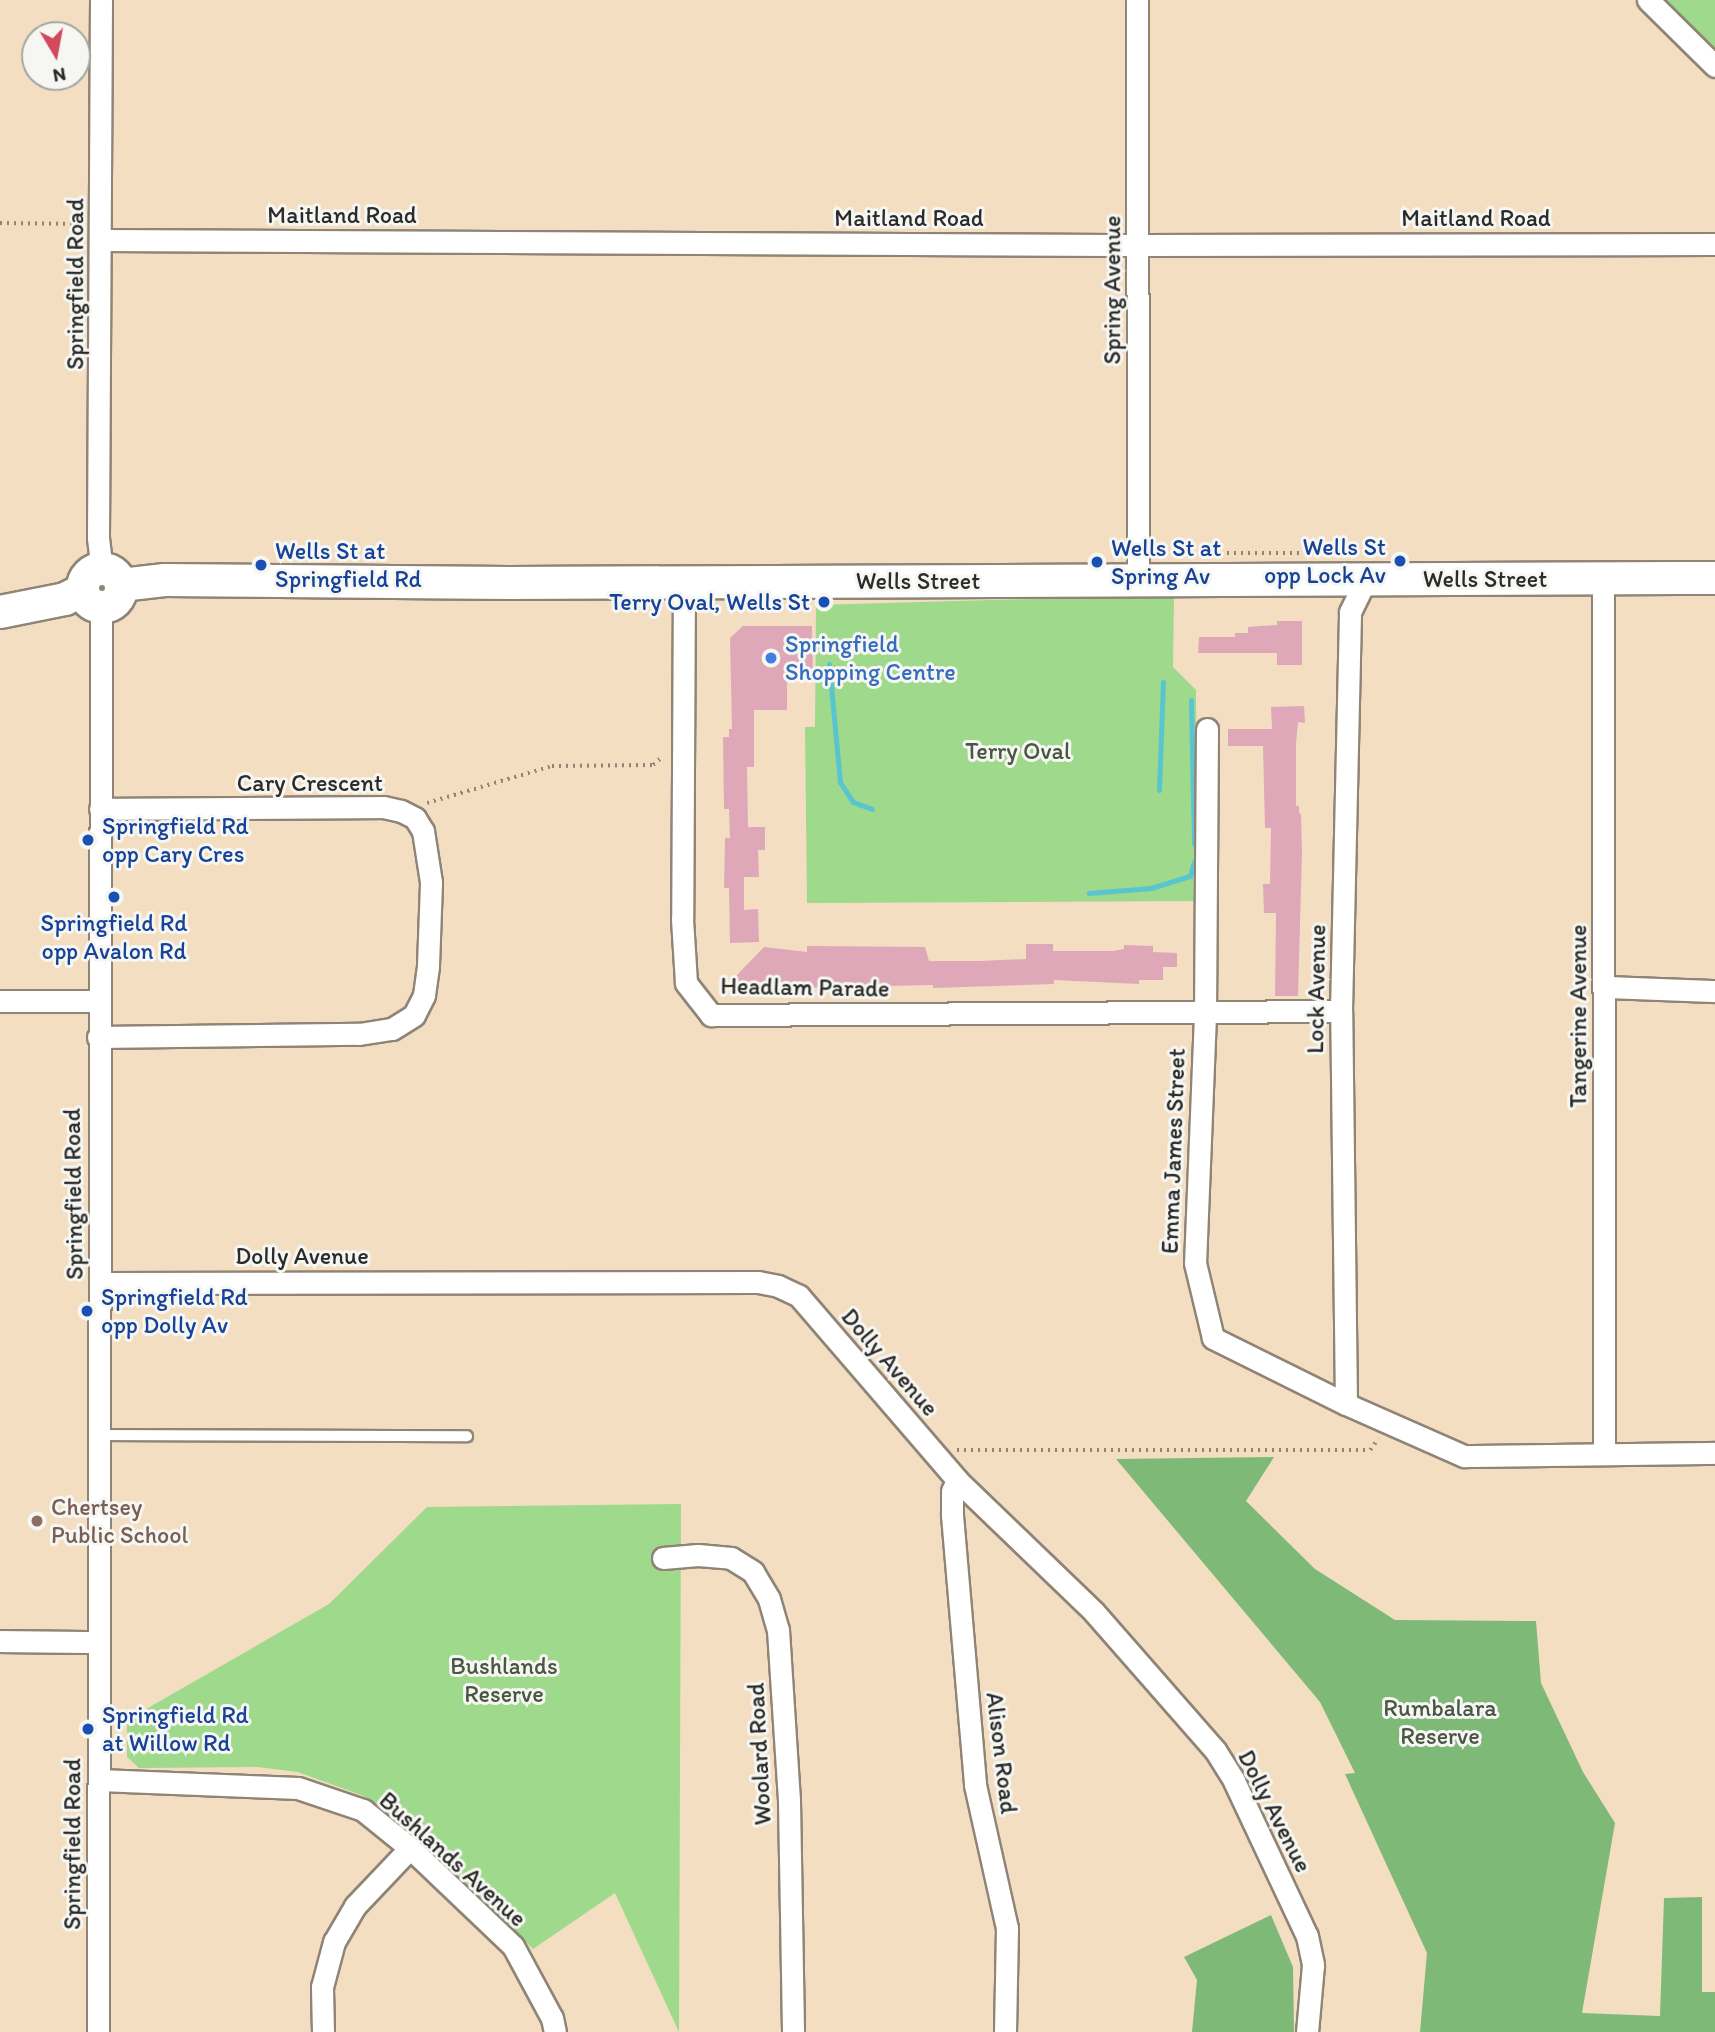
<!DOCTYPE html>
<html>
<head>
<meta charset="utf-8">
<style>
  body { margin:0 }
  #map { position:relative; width:1715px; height:2032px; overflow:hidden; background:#f3dec2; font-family:Itim,sans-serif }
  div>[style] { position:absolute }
  .green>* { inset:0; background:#9ed98c }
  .forest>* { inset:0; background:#7eb978 }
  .stream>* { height:5px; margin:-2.5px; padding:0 2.5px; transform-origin:2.5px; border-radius:2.5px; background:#58c5d0 }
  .building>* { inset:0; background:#dea8b9 }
  .path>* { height:3.5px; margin-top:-1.75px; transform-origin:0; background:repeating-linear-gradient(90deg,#8f8476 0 2px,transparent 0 7px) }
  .roads { filter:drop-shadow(2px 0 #8f8476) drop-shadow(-2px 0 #8f8476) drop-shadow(0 2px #8f8476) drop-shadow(0 -2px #8f8476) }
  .lane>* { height:10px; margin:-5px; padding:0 5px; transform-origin:5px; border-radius:5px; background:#fff }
  .street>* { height:21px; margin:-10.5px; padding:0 10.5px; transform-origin:10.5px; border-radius:10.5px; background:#fff }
  .secondary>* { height:32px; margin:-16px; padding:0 16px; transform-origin:16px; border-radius:16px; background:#fff }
  .secondary>.ring { margin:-16px; padding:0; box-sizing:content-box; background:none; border:32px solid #fff; border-radius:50% }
  .dots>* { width:19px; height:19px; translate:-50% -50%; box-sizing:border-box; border:4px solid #f6f6f2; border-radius:50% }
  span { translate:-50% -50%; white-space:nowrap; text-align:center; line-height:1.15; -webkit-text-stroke:6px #f6f6f2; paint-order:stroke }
  .street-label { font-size:24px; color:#2b2b2b }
  .transit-label { font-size:24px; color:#164399 }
  .right { translate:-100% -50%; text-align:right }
  .left { translate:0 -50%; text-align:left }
  .shop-label { font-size:24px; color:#366cbe }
  .park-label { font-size:24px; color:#485643 }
  .education-label { font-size:24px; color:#785e54 }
  .north { position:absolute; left:21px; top:21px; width:70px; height:70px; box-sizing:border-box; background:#f6f6f2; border:2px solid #a5a5a2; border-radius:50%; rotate:170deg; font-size:19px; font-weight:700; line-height:28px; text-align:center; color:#2b2b2b }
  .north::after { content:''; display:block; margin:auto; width:24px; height:32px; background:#d1495b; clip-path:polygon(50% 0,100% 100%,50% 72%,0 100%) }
</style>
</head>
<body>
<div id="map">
  <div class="green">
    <i style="clip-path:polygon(1661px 0,1715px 0,1715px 47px)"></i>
    <i style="clip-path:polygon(1174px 595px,1173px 667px,1196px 690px,1197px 901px,807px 903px,805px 727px,815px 727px,816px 605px)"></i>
    <i style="clip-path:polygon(681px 1504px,679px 2032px,615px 1893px,533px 1949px,439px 1855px,384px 1807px,361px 1795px,298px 1772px,257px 1767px,139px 1768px,127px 1757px,127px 1720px,329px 1604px,427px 1507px)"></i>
  </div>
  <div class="forest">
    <i style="clip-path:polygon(1274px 1457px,1246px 1501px,1315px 1569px,1395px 1620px,1536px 1621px,1541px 1683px,1583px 1772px,1615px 1823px,1582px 2013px,1660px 2016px,1664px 1898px,1702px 1897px,1702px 1992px,1715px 1992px,1715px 2032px,1420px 2032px,1427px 1953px,1345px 1774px,1355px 1773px,1320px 1702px,1116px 1459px)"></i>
    <i style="clip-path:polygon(1271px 1915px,1293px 1967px,1294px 2032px,1192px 2032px,1197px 1980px,1184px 1957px)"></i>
  </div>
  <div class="stream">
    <i style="left:829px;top:664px;width:119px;rotate:84.7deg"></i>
    <i style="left:840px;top:782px;width:24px;rotate:57deg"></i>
    <i style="left:853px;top:802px;width:20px;rotate:20deg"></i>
    <i style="left:1191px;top:700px;width:144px;rotate:88.8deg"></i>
    <i style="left:1159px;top:790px;width:108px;rotate:-87.9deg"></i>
    <i style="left:1089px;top:893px;width:62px;rotate:-4.6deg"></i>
    <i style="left:1151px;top:888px;width:41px;rotate:-17.1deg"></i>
    <i style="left:1190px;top:876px;width:15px;rotate:-74deg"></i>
  </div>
  <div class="building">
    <i style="clip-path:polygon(1277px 621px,1302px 621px,1302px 665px,1277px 665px,1277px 653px,1198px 653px,1199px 637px,1235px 637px,1235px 633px,1248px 633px,1248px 627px,1277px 625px)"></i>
    <i style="clip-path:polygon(743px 626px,812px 626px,813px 678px,787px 678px,787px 710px,754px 710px,754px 767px,747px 767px,748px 827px,765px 827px,765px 850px,758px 850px,759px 877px,744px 877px,744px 910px,758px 909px,759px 942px,730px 943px,729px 888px,724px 888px,725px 838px,730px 838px,729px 809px,724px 809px,723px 737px,729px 737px,729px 729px,732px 729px,730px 638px)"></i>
    <i style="clip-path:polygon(1304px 706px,1305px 723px,1298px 722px,1296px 744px,1296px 806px,1299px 806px,1299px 813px,1301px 814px,1302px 852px,1298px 996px,1275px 996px,1276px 913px,1264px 913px,1263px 884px,1270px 884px,1271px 828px,1265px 828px,1263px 746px,1228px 746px,1228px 729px,1272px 729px,1271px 707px)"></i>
    <i style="clip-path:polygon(1026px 944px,1053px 944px,1053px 951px,1113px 951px,1124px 949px,1124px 945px,1153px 946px,1153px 952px,1177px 953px,1177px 967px,1163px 967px,1163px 980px,1139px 980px,1139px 984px,1054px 980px,1054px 984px,933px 988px,933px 985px,792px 988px,758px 982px,757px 987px,735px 984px,737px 975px,764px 947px,807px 952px,807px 946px,925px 947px,929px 961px,979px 961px,1026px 959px)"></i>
  </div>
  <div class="path">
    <i style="left:0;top:223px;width:82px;rotate:0.7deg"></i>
    <i style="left:1157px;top:553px;width:195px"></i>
    <i style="left:427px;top:803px;width:130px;rotate:-16.5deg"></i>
    <i style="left:552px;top:766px;width:101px;rotate:-0.6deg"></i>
    <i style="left:653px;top:765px;width:13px;rotate:-42deg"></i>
    <i style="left:957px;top:1450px;width:413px"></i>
    <i style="left:1370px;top:1450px;width:14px;rotate:-54deg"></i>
  </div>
  <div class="roads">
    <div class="lane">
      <i style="left:97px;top:1435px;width:370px;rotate:0.2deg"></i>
    </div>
    <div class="street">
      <i style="left:101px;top:0;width:538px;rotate:90.32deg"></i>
      <i style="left:98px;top:538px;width:31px;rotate:83deg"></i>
      <i style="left:1137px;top:0;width:580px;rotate:89.9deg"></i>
      <i style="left:1648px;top:0;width:94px;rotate:44.6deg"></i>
      <i style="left:102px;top:240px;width:1037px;rotate:0.28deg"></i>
      <i style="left:1139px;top:245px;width:576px;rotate:-0.1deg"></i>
      <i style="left:1603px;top:579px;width:875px;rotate:89.93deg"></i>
      <i style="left:684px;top:581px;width:338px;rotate:90.3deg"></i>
      <i style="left:682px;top:919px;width:64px;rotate:86.4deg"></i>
      <i style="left:686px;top:983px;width:41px;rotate:52deg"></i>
      <i style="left:711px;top:1015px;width:630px;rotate:-0.36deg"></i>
      <i style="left:1207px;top:729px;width:286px;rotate:90.4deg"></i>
      <i style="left:1205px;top:1015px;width:248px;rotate:92.3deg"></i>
      <i style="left:1195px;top:1263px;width:77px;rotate:76.5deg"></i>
      <i style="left:1213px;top:1338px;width:148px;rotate:26.4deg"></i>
      <i style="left:1346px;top:1404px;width:129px;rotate:23.8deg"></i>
      <i style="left:1464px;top:1456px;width:251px;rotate:-0.7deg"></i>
      <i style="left:1604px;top:987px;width:111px;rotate:2.1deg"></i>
      <i style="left:0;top:1001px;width:98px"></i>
      <i style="left:98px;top:1037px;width:261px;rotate:-0.7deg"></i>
      <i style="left:359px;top:1034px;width:33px;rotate:-9deg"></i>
      <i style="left:392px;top:1029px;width:26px;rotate:-32deg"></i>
      <i style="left:414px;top:1015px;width:22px;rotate:-63deg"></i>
      <i style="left:424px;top:995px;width:30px;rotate:-82deg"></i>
      <i style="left:428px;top:965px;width:83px;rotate:-87.9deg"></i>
      <i style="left:431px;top:882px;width:52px;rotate:-98.9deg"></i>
      <i style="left:423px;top:831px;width:15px;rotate:-122deg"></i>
      <i style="left:415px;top:818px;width:16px;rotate:-153deg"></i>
      <i style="left:401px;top:811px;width:18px;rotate:-167deg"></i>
      <i style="left:383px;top:807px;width:283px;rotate:179.6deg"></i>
      <i style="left:100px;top:1283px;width:658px;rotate:-0.09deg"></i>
      <i style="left:758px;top:1282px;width:20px;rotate:11deg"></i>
      <i style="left:778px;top:1286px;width:23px;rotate:25deg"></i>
      <i style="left:799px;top:1296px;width:243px;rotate:49.3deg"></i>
      <i style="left:957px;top:1480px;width:190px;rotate:43.9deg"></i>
      <i style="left:1094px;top:1612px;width:184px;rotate:48.8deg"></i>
      <i style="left:1215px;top:1750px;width:36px;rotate:58deg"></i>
      <i style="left:1234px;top:1781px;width:171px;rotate:64.8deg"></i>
      <i style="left:1307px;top:1936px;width:30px;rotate:78deg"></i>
      <i style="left:1313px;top:1965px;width:67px;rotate:95.1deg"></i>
      <i style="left:1346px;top:1404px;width:393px;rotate:-90.7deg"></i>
      <i style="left:1341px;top:1011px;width:399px;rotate:-88.7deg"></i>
      <i style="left:1350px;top:612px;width:37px;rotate:-64deg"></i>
      <i style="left:957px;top:1480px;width:12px;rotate:114deg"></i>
      <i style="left:952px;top:1491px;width:24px;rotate:90deg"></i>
      <i style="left:952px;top:1515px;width:271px;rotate:85.1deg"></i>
      <i style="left:975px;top:1785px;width:147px;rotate:77.4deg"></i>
      <i style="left:1007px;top:1928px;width:104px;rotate:91.1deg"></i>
      <i style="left:663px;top:1558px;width:35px;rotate:-5deg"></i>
      <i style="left:698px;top:1555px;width:33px;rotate:5deg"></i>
      <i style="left:731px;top:1558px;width:26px;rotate:32deg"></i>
      <i style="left:753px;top:1572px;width:31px;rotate:59deg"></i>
      <i style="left:769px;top:1599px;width:32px;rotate:74deg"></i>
      <i style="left:778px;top:1630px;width:171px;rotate:86.3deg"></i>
      <i style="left:789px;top:1801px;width:231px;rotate:89deg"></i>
      <i style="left:0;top:1641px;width:97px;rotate:0.6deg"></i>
      <i style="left:99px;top:1780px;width:199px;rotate:2.3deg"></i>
      <i style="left:298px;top:1788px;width:69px;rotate:18.7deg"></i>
      <i style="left:363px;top:1810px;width:60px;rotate:39deg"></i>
      <i style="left:410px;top:1848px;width:142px;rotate:43.6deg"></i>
      <i style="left:513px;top:1946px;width:82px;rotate:61.6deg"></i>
      <i style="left:552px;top:2018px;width:14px;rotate:78deg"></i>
      <i style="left:98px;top:2032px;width:1425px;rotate:-89.88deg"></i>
      <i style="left:323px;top:2032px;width:45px;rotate:-91.3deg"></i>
      <i style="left:322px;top:1987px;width:47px;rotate:-75.1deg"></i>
      <i style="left:334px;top:1942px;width:42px;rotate:-59.7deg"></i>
      <i style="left:355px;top:1906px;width:80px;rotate:-46.5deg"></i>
    </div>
    <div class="secondary">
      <i class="ring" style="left:83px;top:569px;width:6px;height:6px"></i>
      <i style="left:121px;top:585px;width:44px;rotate:-6.5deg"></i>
      <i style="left:165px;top:580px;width:344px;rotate:0.5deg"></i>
      <i style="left:509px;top:583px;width:1206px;rotate:-0.24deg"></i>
      <i style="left:0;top:612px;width:66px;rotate:-11.3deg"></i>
      <i style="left:65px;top:599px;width:20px;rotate:-27deg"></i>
    </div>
  </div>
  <div class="dots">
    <i style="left:1400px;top:561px;background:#1a4fb4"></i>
    <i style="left:1097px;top:562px;background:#1a4fb4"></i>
    <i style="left:261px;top:565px;background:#1a4fb4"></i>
    <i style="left:824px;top:602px;background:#1a4fb4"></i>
    <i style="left:771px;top:658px;background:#3f7fe0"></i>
    <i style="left:88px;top:840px;background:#1a4fb4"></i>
    <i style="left:114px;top:897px;background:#1a4fb4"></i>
    <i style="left:87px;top:1311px;background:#1a4fb4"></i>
    <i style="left:37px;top:1521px;background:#8d6e63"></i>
    <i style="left:88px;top:1729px;background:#1a4fb4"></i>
  </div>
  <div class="street-label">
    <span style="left:342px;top:215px">Maitland Road</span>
    <span style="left:909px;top:218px">Maitland Road</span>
    <span style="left:1476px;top:218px">Maitland Road</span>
    <span style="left:75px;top:284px;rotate:-90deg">Springfield Road</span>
    <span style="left:1112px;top:290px;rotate:-90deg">Spring Avenue</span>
    <span style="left:1485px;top:579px">Wells Street</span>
    <span style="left:918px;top:581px">Wells Street</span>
    <span style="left:310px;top:783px">Cary Crescent</span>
    <span style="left:805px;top:987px;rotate:1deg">Headlam Parade</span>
    <span style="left:1316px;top:989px;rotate:-89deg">Lock Avenue</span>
    <span style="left:1578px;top:1016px;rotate:-90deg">Tangerine Avenue</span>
    <span style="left:1173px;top:1151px;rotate:-88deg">Emma James Street</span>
    <span style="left:73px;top:1194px;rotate:-91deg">Springfield Road</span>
    <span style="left:302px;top:1256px">Dolly Avenue</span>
    <span style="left:890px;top:1362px;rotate:49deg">Dolly Avenue</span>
    <span style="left:1002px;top:1753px;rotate:83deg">Alison Road</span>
    <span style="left:759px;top:1754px;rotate:-93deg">Woolard Road</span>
    <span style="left:1275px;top:1811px;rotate:63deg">Dolly Avenue</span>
    <span style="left:72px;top:1844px;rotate:-90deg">Springfield Road</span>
    <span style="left:453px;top:1859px;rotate:42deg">Bushlands Avenue</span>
  </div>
  <div class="transit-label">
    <span class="right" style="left:1386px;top:561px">Wells St<br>opp Lock Av</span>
    <span class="left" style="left:1111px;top:562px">Wells St at<br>Spring Av</span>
    <span class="left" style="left:275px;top:565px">Wells St at<br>Springfield Rd</span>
    <span class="right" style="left:810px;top:602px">Terry Oval, Wells St</span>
    <span class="left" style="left:102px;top:840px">Springfield Rd<br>opp Cary Cres</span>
    <span style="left:114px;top:937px">Springfield Rd<br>opp Avalon Rd</span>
    <span class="left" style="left:101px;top:1311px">Springfield Rd<br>opp Dolly Av</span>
    <span class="left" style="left:102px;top:1729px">Springfield Rd<br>at Willow Rd</span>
  </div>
  <div class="shop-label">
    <span class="left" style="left:785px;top:658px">Springfield<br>Shopping Centre</span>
  </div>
  <div class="park-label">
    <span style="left:1018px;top:751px">Terry Oval</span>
    <span style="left:504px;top:1680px">Bushlands<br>Reserve</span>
    <span style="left:1440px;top:1722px">Rumbalara<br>Reserve</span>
  </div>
  <div class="education-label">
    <span class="left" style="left:51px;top:1521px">Chertsey<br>Public School</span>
  </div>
  <div class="north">N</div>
</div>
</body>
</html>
